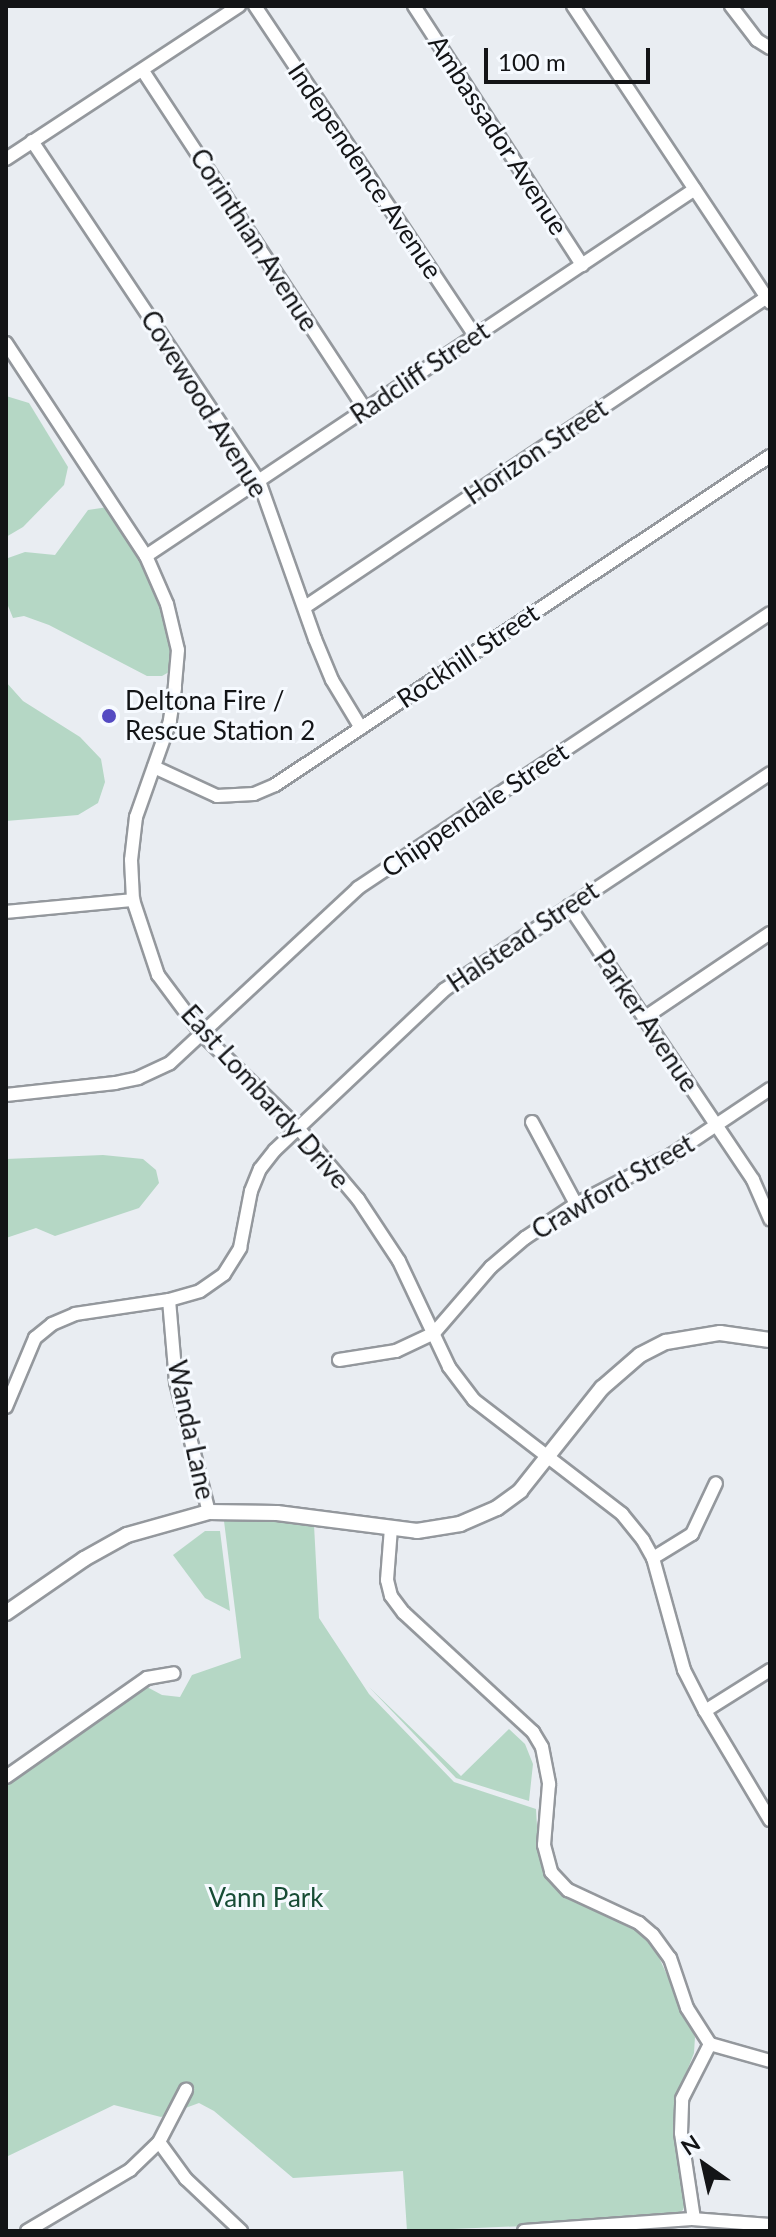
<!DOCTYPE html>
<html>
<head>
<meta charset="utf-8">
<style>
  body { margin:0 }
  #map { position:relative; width:776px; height:2237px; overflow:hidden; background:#e9edf2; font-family:Lato,sans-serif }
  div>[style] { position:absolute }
  .green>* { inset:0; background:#b5d7c5 }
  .roads { filter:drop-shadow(2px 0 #94989d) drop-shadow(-2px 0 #94989d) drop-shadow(0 2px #94989d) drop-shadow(0 -2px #94989d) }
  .minor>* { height:12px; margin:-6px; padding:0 6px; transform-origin:6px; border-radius:6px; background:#fff }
  .tertiary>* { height:14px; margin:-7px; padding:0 7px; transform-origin:7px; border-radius:7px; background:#fff }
  .dots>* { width:22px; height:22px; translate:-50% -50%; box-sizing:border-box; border:4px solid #f6faff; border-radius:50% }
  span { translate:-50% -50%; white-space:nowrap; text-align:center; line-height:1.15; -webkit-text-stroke:6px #f6faff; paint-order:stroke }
  .street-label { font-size:26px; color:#131416 }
  .poi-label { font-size:26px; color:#131416 }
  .left { translate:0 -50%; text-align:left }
  .park-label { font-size:26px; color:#174c35 }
  .frame { position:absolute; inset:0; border:8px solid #131416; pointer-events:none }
  .north { position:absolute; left:664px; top:2125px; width:80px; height:80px; -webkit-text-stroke:6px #f6faff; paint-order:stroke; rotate:326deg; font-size:22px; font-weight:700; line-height:32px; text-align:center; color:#131416 }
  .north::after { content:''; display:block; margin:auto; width:28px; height:36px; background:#131416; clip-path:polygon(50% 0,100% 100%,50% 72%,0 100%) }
  .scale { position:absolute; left:484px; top:48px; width:166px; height:36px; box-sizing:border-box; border:4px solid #131416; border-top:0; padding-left:10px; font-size:24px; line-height:28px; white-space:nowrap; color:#131416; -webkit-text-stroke:6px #f6faff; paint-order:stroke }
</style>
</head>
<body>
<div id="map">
  <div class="green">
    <i style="clip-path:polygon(6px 396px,29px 403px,68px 467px,64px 485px,23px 527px,6px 537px)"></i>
    <i style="clip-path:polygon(108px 507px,147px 570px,163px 614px,171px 653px,169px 672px,162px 676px,147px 676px,49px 625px,24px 616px,13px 618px,6px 601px,8px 558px,25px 552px,55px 555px,88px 510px)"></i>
    <i style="clip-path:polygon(6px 682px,23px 701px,80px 737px,101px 759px,105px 782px,98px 803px,78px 815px,6px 821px)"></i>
    <i style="clip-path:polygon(103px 1155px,143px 1159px,156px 1170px,159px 1183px,139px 1208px,55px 1236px,36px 1228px,6px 1238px,6px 1159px)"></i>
    <i style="clip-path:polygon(233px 1517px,266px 1517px,314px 1525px,319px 1618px,369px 1694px,454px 1782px,536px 1809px,538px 1844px,545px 1870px,564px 1894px,640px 1933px,657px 1953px,695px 2037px,694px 2053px,675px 2102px,677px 2154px,688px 2196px,683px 2210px,676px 2215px,546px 2225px,407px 2231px,403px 2171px,293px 2178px,214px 2111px,199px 2103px,161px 2117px,114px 2105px,6px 2157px,6px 1785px,147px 1687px,162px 1695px,180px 1697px,192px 1675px,241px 1658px,224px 1521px)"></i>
    <i style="clip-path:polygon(205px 1531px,220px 1531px,230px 1611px,205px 1598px,173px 1555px)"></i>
    <i style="clip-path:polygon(369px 1687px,461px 1776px,509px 1729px,525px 1744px,533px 1764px,529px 1801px,456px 1778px)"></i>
  </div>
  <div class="roads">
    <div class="minor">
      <i style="left:255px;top:6px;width:397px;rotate:56.3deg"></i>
      <i style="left:414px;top:6px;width:309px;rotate:57deg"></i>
      <i style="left:573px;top:6px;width:356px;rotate:56.4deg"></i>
      <i style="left:731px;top:6px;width:43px;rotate:52.6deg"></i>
      <i style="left:757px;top:40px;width:15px;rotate:32deg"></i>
      <i style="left:143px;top:71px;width:404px;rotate:56.7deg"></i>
      <i style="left:32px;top:141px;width:409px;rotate:56.3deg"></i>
      <i style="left:259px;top:481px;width:168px;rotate:70.5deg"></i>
      <i style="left:315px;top:639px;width:44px;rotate:67.5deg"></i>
      <i style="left:332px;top:680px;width:56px;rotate:58.9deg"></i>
      <i style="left:6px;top:159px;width:279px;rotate:-33.3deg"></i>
      <i style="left:6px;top:343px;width:255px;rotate:56.7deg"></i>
      <i style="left:146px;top:556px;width:52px;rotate:66.4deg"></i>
      <i style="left:167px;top:604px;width:47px;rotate:76.6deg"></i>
      <i style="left:178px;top:650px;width:38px;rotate:95deg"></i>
      <i style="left:175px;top:688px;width:33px;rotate:99deg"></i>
      <i style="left:170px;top:721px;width:102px;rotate:109.5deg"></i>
      <i style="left:136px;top:817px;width:43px;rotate:96.6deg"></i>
      <i style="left:131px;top:860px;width:40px;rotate:87.1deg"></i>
      <i style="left:133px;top:900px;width:79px;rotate:71.6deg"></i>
      <i style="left:158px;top:975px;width:74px;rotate:53.3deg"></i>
      <i style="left:202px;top:1034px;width:136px;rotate:44.4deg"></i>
      <i style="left:299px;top:1129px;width:92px;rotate:49.9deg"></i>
      <i style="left:358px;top:1199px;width:74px;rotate:56.5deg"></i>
      <i style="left:399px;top:1261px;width:117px;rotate:64.7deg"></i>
      <i style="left:449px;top:1367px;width:41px;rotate:52.9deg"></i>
      <i style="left:474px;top:1400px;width:187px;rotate:37.6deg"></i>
      <i style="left:622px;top:1514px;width:33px;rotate:51deg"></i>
      <i style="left:643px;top:1540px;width:21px;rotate:61deg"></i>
      <i style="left:653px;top:1558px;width:116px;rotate:74.5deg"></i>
      <i style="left:684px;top:1670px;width:46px;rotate:62.9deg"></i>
      <i style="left:705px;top:1711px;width:127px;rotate:59.2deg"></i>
      <i style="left:146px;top:556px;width:660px;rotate:-33.76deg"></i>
      <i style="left:305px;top:607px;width:556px;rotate:-33.86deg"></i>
      <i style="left:154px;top:767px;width:69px;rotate:24.7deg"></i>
      <i style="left:217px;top:796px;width:37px;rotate:-3deg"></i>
      <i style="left:254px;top:794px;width:23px;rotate:-23deg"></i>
      <i style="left:275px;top:785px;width:594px;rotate:-33.61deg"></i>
      <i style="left:569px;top:906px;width:330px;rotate:56.1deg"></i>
      <i style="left:753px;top:1180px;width:43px;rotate:66.4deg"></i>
      <i style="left:6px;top:912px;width:128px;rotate:-5.4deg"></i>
      <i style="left:644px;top:1018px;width:152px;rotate:-34deg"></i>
      <i style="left:6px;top:1095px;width:110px;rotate:-6.3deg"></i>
      <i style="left:115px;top:1083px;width:24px;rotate:-12deg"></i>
      <i style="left:138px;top:1078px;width:35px;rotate:-25deg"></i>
      <i style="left:170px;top:1063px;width:257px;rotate:-42.9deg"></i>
      <i style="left:358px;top:888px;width:495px;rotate:-33.7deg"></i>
      <i style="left:532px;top:1122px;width:93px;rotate:61.8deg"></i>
      <i style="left:169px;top:1300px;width:82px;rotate:85.1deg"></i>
      <i style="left:176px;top:1382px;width:134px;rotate:75.8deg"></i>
      <i style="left:339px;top:1360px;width:58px;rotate:-9deg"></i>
      <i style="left:396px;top:1351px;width:42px;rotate:-25.3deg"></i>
      <i style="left:434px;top:1333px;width:87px;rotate:-49.2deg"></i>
      <i style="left:491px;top:1267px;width:45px;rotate:-40.5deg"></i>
      <i style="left:525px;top:1238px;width:61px;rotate:-33.7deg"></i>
      <i style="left:576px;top:1204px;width:109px;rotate:-27.3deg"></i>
      <i style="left:673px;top:1154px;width:117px;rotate:-33.8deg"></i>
      <i style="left:6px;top:1407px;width:75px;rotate:-67.2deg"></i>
      <i style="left:35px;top:1338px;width:22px;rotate:-39deg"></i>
      <i style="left:52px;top:1324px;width:25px;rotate:-23deg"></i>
      <i style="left:75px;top:1314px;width:95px;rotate:-8.5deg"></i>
      <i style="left:169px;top:1300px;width:32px;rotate:-16deg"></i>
      <i style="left:200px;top:1291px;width:29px;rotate:-35deg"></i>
      <i style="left:224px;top:1274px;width:31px;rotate:-58deg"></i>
      <i style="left:240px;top:1248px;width:58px;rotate:-79.1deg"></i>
      <i style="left:251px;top:1191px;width:24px;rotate:-68deg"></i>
      <i style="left:260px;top:1169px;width:24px;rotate:-52deg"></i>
      <i style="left:275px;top:1150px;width:233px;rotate:-43.4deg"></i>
      <i style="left:444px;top:990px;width:392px;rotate:-33.6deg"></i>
      <i style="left:391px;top:1528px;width:52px;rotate:94.4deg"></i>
      <i style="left:387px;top:1580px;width:16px;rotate:76deg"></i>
      <i style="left:391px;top:1596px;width:21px;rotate:53deg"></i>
      <i style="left:404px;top:1613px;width:176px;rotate:42.7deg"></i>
      <i style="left:533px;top:1732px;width:17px;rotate:59deg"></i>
      <i style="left:542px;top:1747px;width:38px;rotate:79deg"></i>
      <i style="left:549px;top:1784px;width:61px;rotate:94.7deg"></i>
      <i style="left:544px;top:1845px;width:28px;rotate:75deg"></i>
      <i style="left:551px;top:1872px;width:25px;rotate:47deg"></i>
      <i style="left:568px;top:1890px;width:78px;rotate:24.9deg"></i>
      <i style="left:639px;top:1923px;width:18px;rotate:41deg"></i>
      <i style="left:653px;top:1935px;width:29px;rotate:54deg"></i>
      <i style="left:670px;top:1958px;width:53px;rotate:71.2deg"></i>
      <i style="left:687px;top:2008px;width:43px;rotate:57.4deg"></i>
      <i style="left:710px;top:2044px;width:62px;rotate:15.8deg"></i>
      <i style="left:653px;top:1558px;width:46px;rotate:-31.6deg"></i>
      <i style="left:692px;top:1534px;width:56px;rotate:-64.8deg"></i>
      <i style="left:705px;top:1711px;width:77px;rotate:-32.2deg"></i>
      <i style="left:6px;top:1777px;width:172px;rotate:-35.1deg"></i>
      <i style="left:147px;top:1678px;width:27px;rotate:-10deg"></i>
      <i style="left:159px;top:2142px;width:46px;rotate:53.9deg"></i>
      <i style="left:186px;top:2179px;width:76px;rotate:43.4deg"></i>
      <i style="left:694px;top:2219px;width:87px;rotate:-98.6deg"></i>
      <i style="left:681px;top:2133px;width:34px;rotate:-88deg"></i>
      <i style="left:682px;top:2099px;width:62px;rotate:-63deg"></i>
      <i style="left:27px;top:2231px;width:120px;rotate:-30.6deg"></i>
      <i style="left:130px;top:2170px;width:40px;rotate:-44deg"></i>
      <i style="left:159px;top:2142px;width:59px;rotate:-62.6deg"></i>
      <i style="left:524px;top:2231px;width:168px;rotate:-4.1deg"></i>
      <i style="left:692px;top:2219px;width:78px;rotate:4.4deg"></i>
    </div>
    <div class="tertiary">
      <i style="left:6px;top:1613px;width:95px;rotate:-34.7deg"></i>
      <i style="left:84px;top:1559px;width:49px;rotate:-29.2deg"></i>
      <i style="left:127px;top:1535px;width:85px;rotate:-15.7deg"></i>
      <i style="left:209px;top:1512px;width:68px;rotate:0.8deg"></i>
      <i style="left:277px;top:1513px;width:141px;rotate:7.3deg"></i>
      <i style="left:417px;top:1531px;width:44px;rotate:-9.2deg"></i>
      <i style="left:460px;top:1524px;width:40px;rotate:-23.4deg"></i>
      <i style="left:497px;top:1508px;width:29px;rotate:-36deg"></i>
      <i style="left:520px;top:1491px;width:132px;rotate:-51.5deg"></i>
      <i style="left:602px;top:1388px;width:50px;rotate:-41deg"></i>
      <i style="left:640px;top:1355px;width:29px;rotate:-27deg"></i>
      <i style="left:666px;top:1342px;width:55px;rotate:-9.5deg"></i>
      <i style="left:720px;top:1333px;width:50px;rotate:8deg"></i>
    </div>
  </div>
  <div class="dots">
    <i style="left:109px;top:716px;background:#544ac2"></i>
  </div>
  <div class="street-label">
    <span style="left:498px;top:135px;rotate:57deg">Ambassador Avenue</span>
    <span style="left:365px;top:171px;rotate:56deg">Independence Avenue</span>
    <span style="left:254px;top:240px;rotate:57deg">Corinthian Avenue</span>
    <span style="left:420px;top:373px;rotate:-34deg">Radcliff Street</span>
    <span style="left:204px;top:404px;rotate:58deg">Covewood Avenue</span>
    <span style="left:536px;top:452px;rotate:-34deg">Horizon Street</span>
    <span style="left:468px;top:656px;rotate:-34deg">Rockhill Street</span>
    <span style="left:475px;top:810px;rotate:-34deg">Chippendale Street</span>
    <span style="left:523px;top:937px;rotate:-34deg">Halstead Street</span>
    <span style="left:646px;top:1021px;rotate:56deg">Parker Avenue</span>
    <span style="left:265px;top:1097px;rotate:48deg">East Lombardy Drive</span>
    <span style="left:613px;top:1187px;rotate:-30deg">Crawford Street</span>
    <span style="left:191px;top:1430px;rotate:78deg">Wanda Lane</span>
  </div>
  <div class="poi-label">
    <span class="left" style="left:125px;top:716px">Deltona Fire /<br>Rescue Station 2</span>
  </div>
  <div class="park-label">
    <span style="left:266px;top:1898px">Vann Park</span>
  </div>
  <div class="frame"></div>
  <div class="north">N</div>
  <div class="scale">100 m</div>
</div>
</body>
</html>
